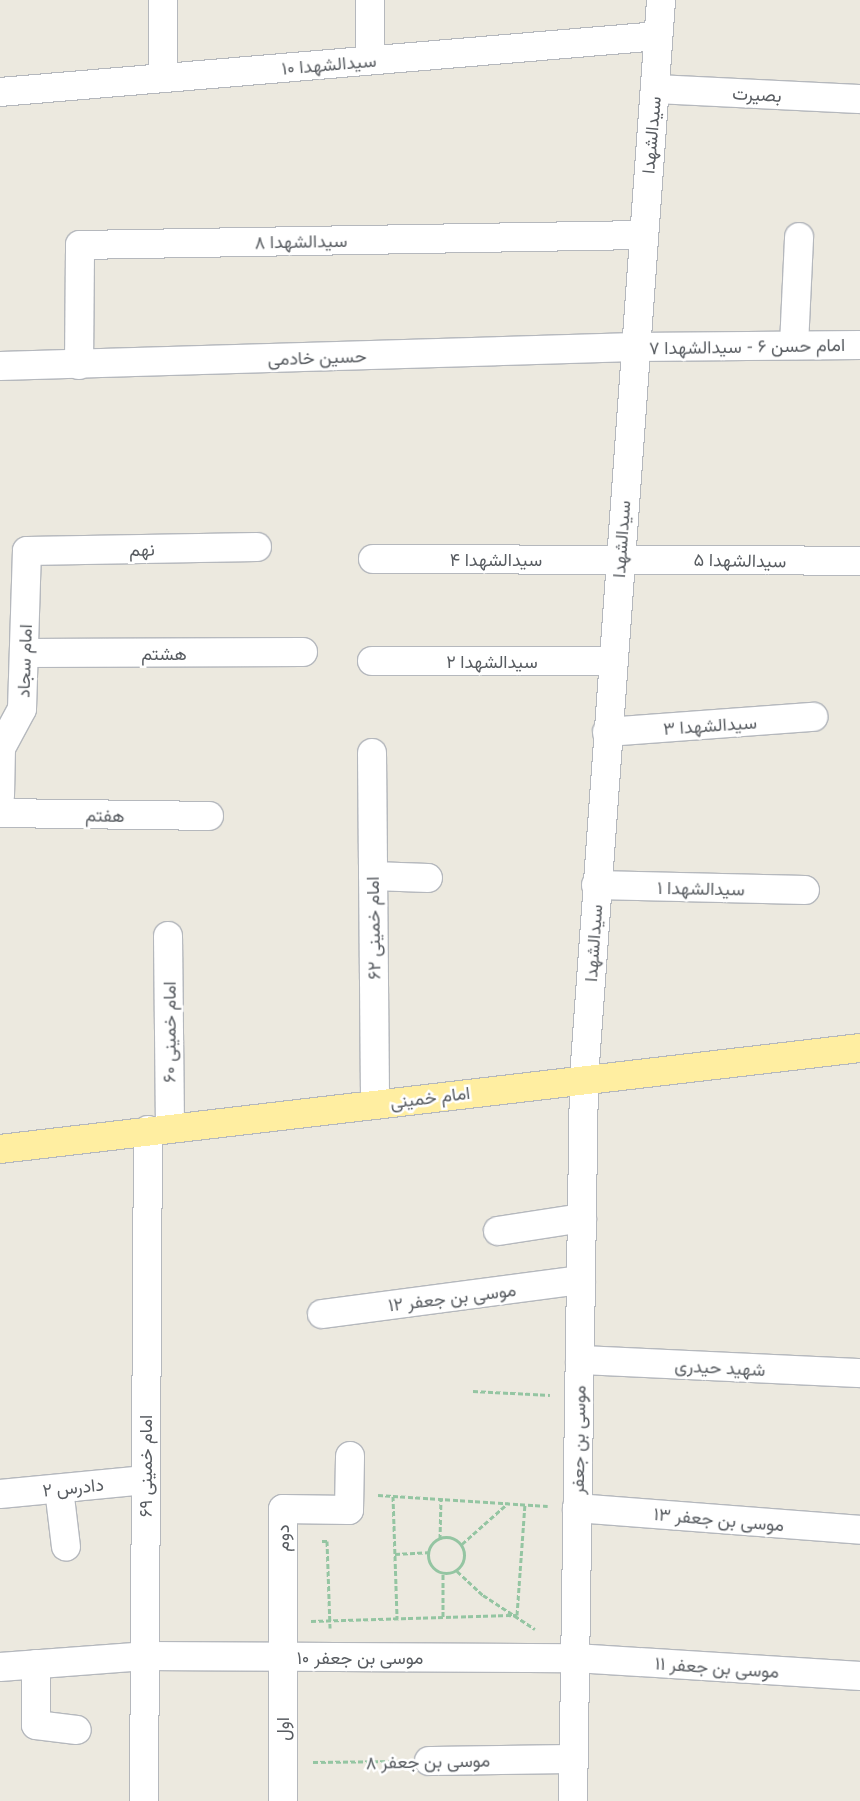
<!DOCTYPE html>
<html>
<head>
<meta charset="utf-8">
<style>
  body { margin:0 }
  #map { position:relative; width:860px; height:1801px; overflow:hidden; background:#ece9df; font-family:Lato,Vazirmatn,sans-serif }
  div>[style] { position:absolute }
  .path>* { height:3px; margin-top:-1.5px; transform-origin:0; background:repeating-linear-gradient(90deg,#94c5a2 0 5px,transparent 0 7.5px) }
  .path>.ring { margin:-1.5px; padding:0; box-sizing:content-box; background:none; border:3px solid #94c5a2; border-radius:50% }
  .roads { filter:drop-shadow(1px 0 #b5b8bd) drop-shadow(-1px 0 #b5b8bd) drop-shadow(0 1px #b5b8bd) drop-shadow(0 -1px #b5b8bd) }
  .minor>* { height:28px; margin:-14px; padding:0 14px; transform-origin:14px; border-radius:14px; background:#fff }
  .major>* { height:28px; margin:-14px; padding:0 14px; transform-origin:14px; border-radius:14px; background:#ffeea1 }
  span { translate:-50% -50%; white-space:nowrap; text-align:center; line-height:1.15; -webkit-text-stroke:5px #fff; paint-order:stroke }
  .street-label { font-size:18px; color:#585c61 }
</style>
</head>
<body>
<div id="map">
  <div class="path">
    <i style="left:473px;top:1391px;width:77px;rotate:3deg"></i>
    <i style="left:378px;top:1495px;width:170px;rotate:3.7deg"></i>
    <i style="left:393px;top:1496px;width:123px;rotate:88.1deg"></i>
    <i class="ring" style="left:428px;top:1537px;width:33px;height:33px"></i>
    <i style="left:440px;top:1539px;width:40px;rotate:-88.6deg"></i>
    <i style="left:322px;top:1541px;width:5px"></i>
    <i style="left:327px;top:1541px;width:87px;rotate:88deg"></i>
    <i style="left:462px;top:1544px;width:62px;rotate:-41.7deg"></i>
    <i style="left:395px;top:1554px;width:33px;rotate:-3deg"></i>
    <i style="left:457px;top:1571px;width:35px;rotate:43deg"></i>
    <i style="left:483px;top:1595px;width:62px;rotate:33.2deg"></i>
    <i style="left:443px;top:1617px;width:43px;rotate:-90deg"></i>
    <i style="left:311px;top:1621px;width:206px;rotate:-1.7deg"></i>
    <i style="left:517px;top:1615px;width:111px;rotate:-85.9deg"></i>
    <i style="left:313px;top:1762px;width:88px;rotate:-0.7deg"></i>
  </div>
  <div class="roads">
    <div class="minor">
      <i style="left:163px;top:0;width:78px;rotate:90deg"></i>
      <i style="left:370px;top:0;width:60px;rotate:90deg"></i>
      <i style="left:655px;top:89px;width:205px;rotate:2.8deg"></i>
      <i style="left:0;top:92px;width:660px;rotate:-4.86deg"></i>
      <i style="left:794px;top:345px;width:108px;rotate:-87.3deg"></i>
      <i style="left:79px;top:365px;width:120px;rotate:-89.5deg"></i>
      <i style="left:80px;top:245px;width:563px;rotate:-1.02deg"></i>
      <i style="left:0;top:366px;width:635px;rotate:-1.71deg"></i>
      <i style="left:635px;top:347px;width:225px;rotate:-0.5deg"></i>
      <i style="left:373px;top:559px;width:487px;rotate:0.2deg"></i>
      <i style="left:24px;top:653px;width:279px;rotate:-0.2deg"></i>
      <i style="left:372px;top:661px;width:240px"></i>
      <i style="left:607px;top:732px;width:207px;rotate:-4.2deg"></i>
      <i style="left:372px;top:753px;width:350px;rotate:89.5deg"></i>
      <i style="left:0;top:796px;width:48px;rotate:-88.8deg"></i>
      <i style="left:1px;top:748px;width:44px;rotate:-61.7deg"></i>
      <i style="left:22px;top:709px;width:158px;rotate:-88.2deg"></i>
      <i style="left:27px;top:551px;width:230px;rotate:-1deg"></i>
      <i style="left:0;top:813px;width:209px;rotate:0.8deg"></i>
      <i style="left:373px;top:876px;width:55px;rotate:2.1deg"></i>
      <i style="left:596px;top:885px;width:209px;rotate:1.4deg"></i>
      <i style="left:168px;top:936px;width:192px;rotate:89.4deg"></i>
      <i style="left:498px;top:1231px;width:85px;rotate:-8.8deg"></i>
      <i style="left:322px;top:1314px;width:261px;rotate:-7.5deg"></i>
      <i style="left:580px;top:1360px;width:280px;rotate:2.7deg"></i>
      <i style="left:59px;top:1489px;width:58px;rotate:83.1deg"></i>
      <i style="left:0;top:1494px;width:146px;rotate:-5.5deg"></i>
      <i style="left:577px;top:1508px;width:284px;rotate:4.4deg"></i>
      <i style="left:36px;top:1664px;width:61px;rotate:90deg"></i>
      <i style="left:36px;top:1725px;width:41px;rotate:7deg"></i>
      <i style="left:0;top:1667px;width:145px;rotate:-4.3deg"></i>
      <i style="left:145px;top:1656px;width:430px;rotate:0.3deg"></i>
      <i style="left:575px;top:1658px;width:286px;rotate:3.6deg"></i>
      <i style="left:429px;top:1761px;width:144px;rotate:-0.8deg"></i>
      <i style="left:144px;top:1801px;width:671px;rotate:-89.66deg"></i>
      <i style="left:283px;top:1801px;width:292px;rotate:-90deg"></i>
      <i style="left:283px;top:1509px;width:66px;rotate:0.9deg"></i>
      <i style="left:349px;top:1510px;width:54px;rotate:-88.9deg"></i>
      <i style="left:573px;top:1801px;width:723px;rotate:-89.13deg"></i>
      <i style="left:584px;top:1078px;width:1081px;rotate:-85.91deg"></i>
    </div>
    <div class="major">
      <i style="left:0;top:1149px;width:866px;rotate:-6.7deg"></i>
    </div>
  </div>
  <div class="street-label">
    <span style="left:329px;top:64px;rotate:-5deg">سیدالشهدا ۱۰</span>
    <span style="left:757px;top:94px;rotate:3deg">بصیرت</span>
    <span style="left:651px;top:135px;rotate:-85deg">سیدالشهدا</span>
    <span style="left:301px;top:241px;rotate:-1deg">سیدالشهدا ۸</span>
    <span style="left:747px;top:346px;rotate:-1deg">امام حسن ۶ - سیدالشهدا ۷</span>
    <span style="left:317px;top:357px;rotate:-2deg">حسین خادمی</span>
    <span style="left:621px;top:539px;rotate:-86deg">سیدالشهدا</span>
    <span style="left:142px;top:549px;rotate:-1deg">نهم</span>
    <span style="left:496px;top:559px">سیدالشهدا ۴</span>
    <span style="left:740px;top:560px;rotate:1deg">سیدالشهدا ۵</span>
    <span style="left:164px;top:653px">هشتم</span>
    <span style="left:24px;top:661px;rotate:-88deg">امام سجاد</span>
    <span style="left:492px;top:661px">سیدالشهدا ۲</span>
    <span style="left:710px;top:725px;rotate:-4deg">سیدالشهدا ۳</span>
    <span style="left:105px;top:815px;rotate:1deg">هفتم</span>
    <span style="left:701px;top:888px;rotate:1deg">سیدالشهدا ۱</span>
    <span style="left:373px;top:928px;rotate:-91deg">امام خمینی ۶۲</span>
    <span style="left:593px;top:943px;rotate:-86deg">سیدالشهدا</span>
    <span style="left:169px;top:1032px;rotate:-90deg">امام خمینی ۶۰</span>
    <span style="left:430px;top:1097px;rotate:-7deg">امام خمینی</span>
    <span style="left:452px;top:1297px;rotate:-7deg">موسی بن جعفر ۱۲</span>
    <span style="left:720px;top:1367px;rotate:3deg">شهید حیدری</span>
    <span style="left:578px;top:1440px;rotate:-89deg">موسی بن جعفر</span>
    <span style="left:145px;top:1466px;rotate:-90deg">امام خمینی ۶۹</span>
    <span style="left:73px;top:1487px;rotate:-6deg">دادرس ۲</span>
    <span style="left:719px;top:1519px;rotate:5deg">موسی بن جعفر ۱۳</span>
    <span style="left:282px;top:1538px;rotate:-90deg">دوم</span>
    <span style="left:360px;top:1657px">موسی بن جعفر ۱۰</span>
    <span style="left:717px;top:1667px;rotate:4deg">موسی بن جعفر ۱۱</span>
    <span style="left:282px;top:1729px;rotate:-90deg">اول</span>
    <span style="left:428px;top:1761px;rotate:-1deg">موسی بن جعفر ۸</span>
  </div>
</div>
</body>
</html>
